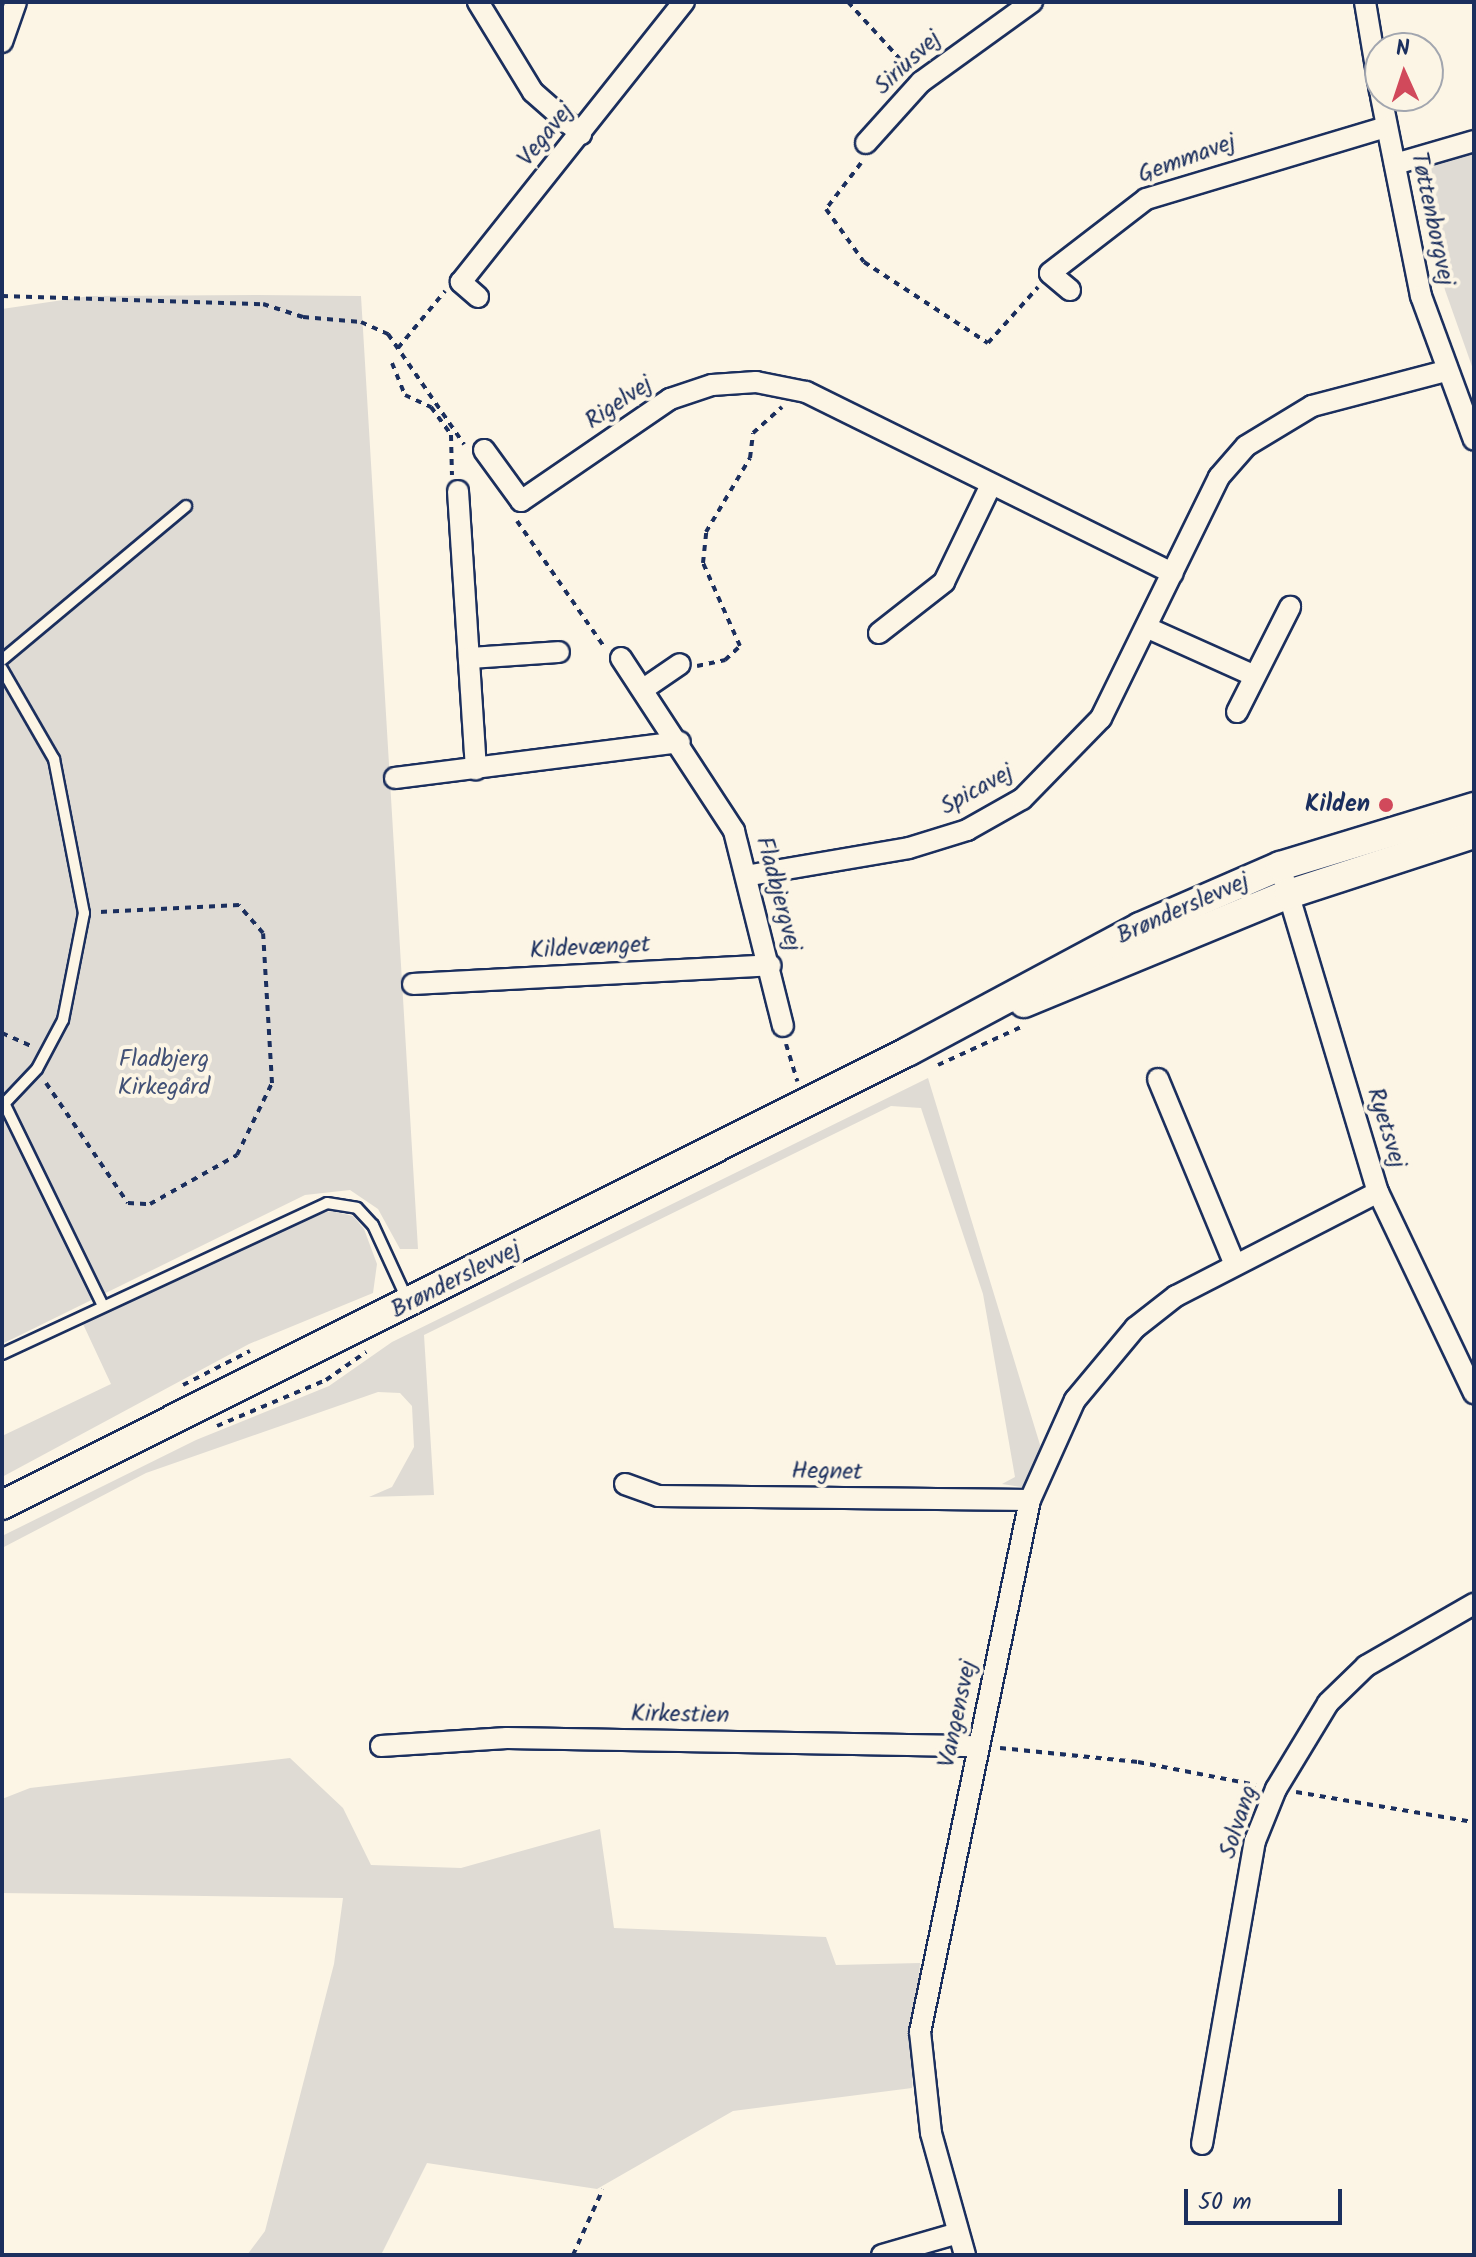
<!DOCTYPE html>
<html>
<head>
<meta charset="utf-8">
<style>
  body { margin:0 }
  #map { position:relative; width:1476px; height:2257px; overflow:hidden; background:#fcf5e5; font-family:Kalam,sans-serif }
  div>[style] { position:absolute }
  .green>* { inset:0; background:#dfdbd4 }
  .path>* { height:4px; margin-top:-2px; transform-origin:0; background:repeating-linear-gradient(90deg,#1b2f5e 0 6px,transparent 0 12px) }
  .roads { filter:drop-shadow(2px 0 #1b2f5e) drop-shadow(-2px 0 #1b2f5e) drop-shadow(0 2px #1b2f5e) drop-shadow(0 -2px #1b2f5e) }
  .service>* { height:10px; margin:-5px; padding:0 5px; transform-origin:5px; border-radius:5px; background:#fcf5e5 }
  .minor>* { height:20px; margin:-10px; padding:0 10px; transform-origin:10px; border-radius:10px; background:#fcf5e5 }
  .secondary>* { height:28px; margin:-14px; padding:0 14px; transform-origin:14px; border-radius:14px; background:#fcf5e5 }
  .dots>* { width:22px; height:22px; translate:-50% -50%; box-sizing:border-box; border:4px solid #fcf5e5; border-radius:50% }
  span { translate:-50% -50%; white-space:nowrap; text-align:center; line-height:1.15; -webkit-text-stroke:8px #fcf5e5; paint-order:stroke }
  .street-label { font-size:24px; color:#1b2f5e }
  .poi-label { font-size:24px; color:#1b2f5e; font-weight:700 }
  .right { translate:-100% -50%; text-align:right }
  .park-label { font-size:24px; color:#425176 }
  .frame { position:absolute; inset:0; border:4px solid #1b2f5e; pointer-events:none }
  .north { position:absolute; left:1364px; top:32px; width:80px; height:80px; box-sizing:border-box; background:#fcf5e5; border:2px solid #a2a6af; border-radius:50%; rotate:357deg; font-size:22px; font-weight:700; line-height:32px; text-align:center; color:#1b2f5e }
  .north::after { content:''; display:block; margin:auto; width:28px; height:36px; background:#d1495b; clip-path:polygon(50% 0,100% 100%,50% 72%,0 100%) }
  .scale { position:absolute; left:1184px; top:2189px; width:158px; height:36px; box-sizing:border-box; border:4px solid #1b2f5e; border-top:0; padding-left:10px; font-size:24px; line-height:28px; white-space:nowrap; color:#1b2f5e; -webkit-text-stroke:6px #fcf5e5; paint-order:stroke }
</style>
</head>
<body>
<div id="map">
  <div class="green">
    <i style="clip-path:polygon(1474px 151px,1474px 372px,1445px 290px,1418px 166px)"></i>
    <i style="clip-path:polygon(258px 295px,361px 296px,418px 1249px,400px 1249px,378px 1209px,350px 1190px,305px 1195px,2px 1344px,2px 309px,90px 296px)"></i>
    <i style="clip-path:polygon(928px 1078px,1041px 1448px,1027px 1488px,1002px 1484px,1015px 1477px,983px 1294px,921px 1108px,891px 1106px,424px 1335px,434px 1495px,369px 1497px,392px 1487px,414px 1447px,412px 1406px,400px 1393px,378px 1392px,146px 1473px,2px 1548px,2px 1536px,196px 1440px,329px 1386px,392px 1342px)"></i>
    <i style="clip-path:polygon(331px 1211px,353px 1216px,364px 1229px,377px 1264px,373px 1293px,249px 1344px,2px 1477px,2px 1436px,111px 1384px,83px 1324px,294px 1221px)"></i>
    <i style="clip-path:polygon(290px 1758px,343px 1808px,371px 1865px,461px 1868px,600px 1829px,614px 1928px,826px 1937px,836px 1965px,920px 1963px,912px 2088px,733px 2111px,597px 2189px,427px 2163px,381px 2255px,247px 2255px,265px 2231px,334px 1964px,343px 1898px,2px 1893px,2px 1799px,30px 1788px)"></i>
  </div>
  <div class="path">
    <i style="left:848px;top:2px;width:89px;rotate:47.7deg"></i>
    <i style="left:861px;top:163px;width:58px;rotate:127.3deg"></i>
    <i style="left:826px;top:209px;width:65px;rotate:54.4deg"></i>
    <i style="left:864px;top:262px;width:148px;rotate:33.2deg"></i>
    <i style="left:988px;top:343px;width:75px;rotate:-48.2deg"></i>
    <i style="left:2px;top:296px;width:261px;rotate:1.8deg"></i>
    <i style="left:263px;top:304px;width:42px;rotate:18deg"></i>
    <i style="left:303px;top:317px;width:58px;rotate:4.9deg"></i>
    <i style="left:361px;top:322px;width:30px;rotate:24deg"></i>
    <i style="left:388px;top:334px;width:134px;rotate:55.4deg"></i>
    <i style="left:398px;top:348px;width:74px;rotate:-50.5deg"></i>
    <i style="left:392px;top:363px;width:35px;rotate:68deg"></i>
    <i style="left:405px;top:395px;width:29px;rotate:25deg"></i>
    <i style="left:431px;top:407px;width:34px;rotate:54deg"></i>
    <i style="left:451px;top:435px;width:40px;rotate:88.6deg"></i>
    <i style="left:517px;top:521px;width:155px;rotate:55.3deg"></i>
    <i style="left:697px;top:666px;width:29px;rotate:-12deg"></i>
    <i style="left:725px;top:660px;width:21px;rotate:-43deg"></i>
    <i style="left:740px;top:646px;width:91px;rotate:-114deg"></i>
    <i style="left:703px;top:563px;width:31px;rotate:-84deg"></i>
    <i style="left:706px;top:532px;width:86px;rotate:-59.3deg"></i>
    <i style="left:750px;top:458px;width:25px;rotate:-83deg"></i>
    <i style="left:753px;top:433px;width:39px;rotate:-42deg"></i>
    <i style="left:2px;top:1033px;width:34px;rotate:24deg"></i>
    <i style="left:786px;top:1044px;width:39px;rotate:73deg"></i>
    <i style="left:938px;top:1065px;width:91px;rotate:-24.6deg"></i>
    <i style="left:46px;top:1083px;width:145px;rotate:55.7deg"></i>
    <i style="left:128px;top:1203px;width:22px;rotate:3deg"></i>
    <i style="left:150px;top:1204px;width:100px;rotate:-29.4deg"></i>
    <i style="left:237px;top:1155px;width:80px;rotate:-64.1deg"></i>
    <i style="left:272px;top:1083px;width:150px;rotate:-93.4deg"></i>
    <i style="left:263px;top:933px;width:37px;rotate:-131deg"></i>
    <i style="left:239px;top:905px;width:140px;rotate:177.1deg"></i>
    <i style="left:183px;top:1385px;width:75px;rotate:-26.9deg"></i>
    <i style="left:217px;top:1426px;width:118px;rotate:-22.9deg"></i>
    <i style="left:326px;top:1380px;width:49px;rotate:-35deg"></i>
    <i style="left:1000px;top:1748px;width:139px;rotate:5.8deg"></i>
    <i style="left:1138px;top:1762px;width:120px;rotate:11deg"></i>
    <i style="left:1296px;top:1792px;width:181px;rotate:9.6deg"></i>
    <i style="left:573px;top:2255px;width:72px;rotate:-65.6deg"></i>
  </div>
  <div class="roads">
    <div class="service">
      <i style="left:2px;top:660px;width:240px;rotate:-39.9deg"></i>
      <i style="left:2px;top:669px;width:104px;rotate:60deg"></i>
      <i style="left:54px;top:759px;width:157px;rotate:79deg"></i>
      <i style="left:84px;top:913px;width:109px;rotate:101.1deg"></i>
      <i style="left:63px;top:1020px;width:55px;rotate:118deg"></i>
      <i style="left:37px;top:1069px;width:51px;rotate:133.4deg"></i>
      <i style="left:5px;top:1105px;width:221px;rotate:64deg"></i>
      <i style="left:2px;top:1354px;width:358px;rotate:-24.9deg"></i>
      <i style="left:327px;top:1203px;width:30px;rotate:9deg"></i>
      <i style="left:357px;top:1208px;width:23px;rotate:47deg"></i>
      <i style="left:373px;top:1225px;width:81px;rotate:65.3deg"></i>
    </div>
    <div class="minor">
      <i style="left:478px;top:2px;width:105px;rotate:58.6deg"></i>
      <i style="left:533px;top:92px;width:64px;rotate:41.2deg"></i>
      <i style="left:1365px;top:2px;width:91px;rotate:80.5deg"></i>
      <i style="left:2px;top:42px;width:42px;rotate:-70.7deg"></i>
      <i style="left:1381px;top:96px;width:204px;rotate:78.7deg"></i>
      <i style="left:1421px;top:296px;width:153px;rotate:69.8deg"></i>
      <i style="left:866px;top:143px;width:82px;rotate:-48deg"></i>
      <i style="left:921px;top:82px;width:137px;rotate:-35.8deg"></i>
      <i style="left:1395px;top:164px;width:82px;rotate:-16.2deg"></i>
      <i style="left:1070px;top:290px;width:26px;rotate:-140deg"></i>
      <i style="left:1050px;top:273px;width:121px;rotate:-37.6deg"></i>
      <i style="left:1146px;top:199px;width:251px;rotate:-16.7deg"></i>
      <i style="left:478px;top:297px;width:23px;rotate:-139deg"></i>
      <i style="left:461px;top:282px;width:358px;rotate:-51.5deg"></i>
      <i style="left:484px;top:450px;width:63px;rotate:54deg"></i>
      <i style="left:521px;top:501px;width:181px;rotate:-34.4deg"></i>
      <i style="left:670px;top:399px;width:44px;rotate:-18.4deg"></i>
      <i style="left:712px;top:385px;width:44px;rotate:-3.9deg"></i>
      <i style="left:756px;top:382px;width:51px;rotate:11.3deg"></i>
      <i style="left:806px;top:392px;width:409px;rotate:26.3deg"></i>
      <i style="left:458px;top:491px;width:279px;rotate:86.3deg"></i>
      <i style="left:1148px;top:628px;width:117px;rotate:24.2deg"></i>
      <i style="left:879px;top:633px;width:83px;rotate:-38.1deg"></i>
      <i style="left:944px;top:582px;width:106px;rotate:-64.2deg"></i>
      <i style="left:469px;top:658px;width:90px;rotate:-3.8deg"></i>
      <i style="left:621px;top:658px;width:207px;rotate:56.8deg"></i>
      <i style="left:734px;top:831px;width:201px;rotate:75.9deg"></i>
      <i style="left:645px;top:688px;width:42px;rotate:-34.4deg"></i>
      <i style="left:1237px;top:712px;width:118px;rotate:-63.2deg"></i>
      <i style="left:395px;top:778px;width:287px;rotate:-7.2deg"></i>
      <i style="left:1280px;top:866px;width:340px;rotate:73.3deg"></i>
      <i style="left:1378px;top:1192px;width:223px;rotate:64.5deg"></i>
      <i style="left:751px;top:875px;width:160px;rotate:-9.7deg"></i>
      <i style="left:909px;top:848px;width:61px;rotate:-17.2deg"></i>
      <i style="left:967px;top:830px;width:63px;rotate:-29.4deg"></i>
      <i style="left:1022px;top:799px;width:113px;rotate:-45.7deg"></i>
      <i style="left:1101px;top:718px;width:268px;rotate:-63.9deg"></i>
      <i style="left:1219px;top:477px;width:41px;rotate:-48.9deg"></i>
      <i style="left:1246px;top:446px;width:77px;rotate:-31.2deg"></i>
      <i style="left:1312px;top:406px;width:138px;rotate:-14.7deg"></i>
      <i style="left:413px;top:984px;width:358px;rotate:-3deg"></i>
      <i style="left:1158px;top:1079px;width:201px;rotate:67.5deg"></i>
      <i style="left:625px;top:1484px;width:35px;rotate:20deg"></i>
      <i style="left:658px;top:1496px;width:372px;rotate:0.6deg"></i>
      <i style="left:381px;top:1746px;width:126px;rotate:-3.6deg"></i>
      <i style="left:507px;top:1738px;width:471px;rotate:1deg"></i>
      <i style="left:1202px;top:2144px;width:308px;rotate:-80.1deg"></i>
      <i style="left:1255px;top:1841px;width:56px;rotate:-68deg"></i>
      <i style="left:1276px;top:1789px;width:100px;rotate:-58.8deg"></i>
      <i style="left:1328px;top:1703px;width:53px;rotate:-44.2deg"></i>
      <i style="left:1366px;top:1666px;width:125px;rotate:-29.9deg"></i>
      <i style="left:882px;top:2255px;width:79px;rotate:-16.1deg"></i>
      <i style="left:965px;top:2255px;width:127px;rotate:-105.6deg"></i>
      <i style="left:931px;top:2133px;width:102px;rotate:-96.2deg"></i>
      <i style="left:920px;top:2032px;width:543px;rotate:-78.32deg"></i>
      <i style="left:1030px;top:1500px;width:110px;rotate:-65.8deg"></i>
      <i style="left:1075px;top:1400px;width:94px;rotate:-50.2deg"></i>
      <i style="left:1135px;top:1328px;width:52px;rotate:-38deg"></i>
      <i style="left:1176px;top:1296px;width:227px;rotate:-27.2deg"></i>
    </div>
    <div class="secondary">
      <i style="left:1024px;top:1003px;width:287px;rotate:-22.4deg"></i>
      <i style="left:1289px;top:894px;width:194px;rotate:-18deg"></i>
      <i style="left:2px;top:1505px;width:1014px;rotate:-26.59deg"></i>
      <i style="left:909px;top:1051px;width:262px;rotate:-28.2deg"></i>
      <i style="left:1140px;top:927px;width:153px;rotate:-23.5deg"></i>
      <i style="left:1280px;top:866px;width:203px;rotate:-16.9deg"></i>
    </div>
  </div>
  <div class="dots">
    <i style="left:1386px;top:805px;background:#d1495b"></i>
  </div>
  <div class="street-label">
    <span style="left:908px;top:63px;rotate:-43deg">Siriusvej</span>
    <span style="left:546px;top:135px;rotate:-51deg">Vegavej</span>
    <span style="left:1187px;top:159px;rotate:-20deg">Gemmavej</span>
    <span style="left:1432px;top:219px;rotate:78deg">Tøttenborgvej</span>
    <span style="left:619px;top:403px;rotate:-34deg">Rigelvej</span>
    <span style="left:977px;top:790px;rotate:-29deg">Spicavej</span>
    <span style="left:778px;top:894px;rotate:75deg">Fladbjergvej</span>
    <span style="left:1183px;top:909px;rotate:-24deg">Brønderslevvej</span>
    <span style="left:590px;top:948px;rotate:-3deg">Kildevænget</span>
    <span style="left:1386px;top:1128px;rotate:73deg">Ryetsvej</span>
    <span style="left:456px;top:1280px;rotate:-27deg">Brønderslevvej</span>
    <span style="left:827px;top:1472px;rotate:1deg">Hegnet</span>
    <span style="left:958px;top:1714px;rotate:-78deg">Vangensvej</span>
    <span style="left:680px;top:1715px;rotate:1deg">Kirkestien</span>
    <span style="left:1239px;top:1822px;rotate:-72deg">Solvang</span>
  </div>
  <div class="poi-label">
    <span class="right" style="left:1370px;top:805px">Kilden</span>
  </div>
  <div class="park-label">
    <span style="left:164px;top:1074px">Fladbjerg<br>Kirkegård</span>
  </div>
  <div class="frame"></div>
  <div class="north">N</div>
  <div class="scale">50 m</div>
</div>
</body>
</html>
